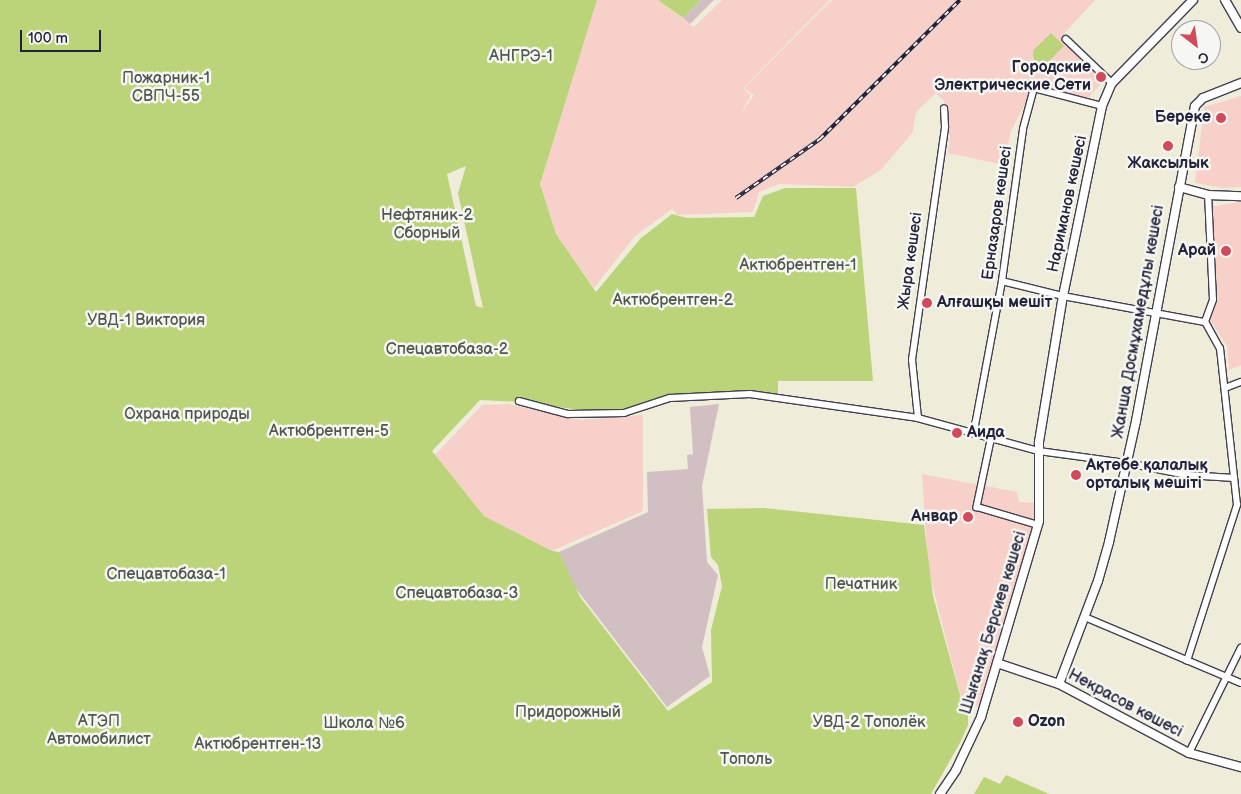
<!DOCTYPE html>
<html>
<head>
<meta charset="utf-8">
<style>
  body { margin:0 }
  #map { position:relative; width:1241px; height:794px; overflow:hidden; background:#efecd9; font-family:"Balsamiq Sans",sans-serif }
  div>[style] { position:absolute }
  .built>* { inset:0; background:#f7d1c9 }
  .industrial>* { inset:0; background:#d2bfc1 }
  .green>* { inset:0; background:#bbd479 }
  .roads { filter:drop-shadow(1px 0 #414053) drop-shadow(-1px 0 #414053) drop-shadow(0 1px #414053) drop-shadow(0 -1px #414053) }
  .street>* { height:5.5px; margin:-2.75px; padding:0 2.75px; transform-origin:2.75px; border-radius:2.75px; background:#fff }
  .secondary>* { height:8px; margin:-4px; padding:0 4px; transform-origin:4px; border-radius:4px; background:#fff }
  .rail>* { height:4px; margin-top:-2px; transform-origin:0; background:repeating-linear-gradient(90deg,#f6f6f2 0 5.5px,#22223b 0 11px); box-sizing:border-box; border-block:1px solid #22223b }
  .dots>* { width:14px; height:14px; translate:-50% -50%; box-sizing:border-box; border:2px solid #f6f6f2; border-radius:50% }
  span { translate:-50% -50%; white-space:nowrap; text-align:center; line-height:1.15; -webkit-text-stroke:5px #f6f6f2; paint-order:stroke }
  .park-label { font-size:16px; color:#50574e }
  .poi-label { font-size:16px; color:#22223b; font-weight:700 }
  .right { translate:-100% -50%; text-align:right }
  .left { translate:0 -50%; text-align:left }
  .street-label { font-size:16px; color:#22223b }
  .north { position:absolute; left:1171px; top:20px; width:50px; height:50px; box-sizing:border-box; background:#f6f6f2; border:1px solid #a1a1a9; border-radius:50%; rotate:150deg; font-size:14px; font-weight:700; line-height:20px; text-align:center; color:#22223b }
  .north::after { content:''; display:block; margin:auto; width:18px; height:22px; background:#d1495b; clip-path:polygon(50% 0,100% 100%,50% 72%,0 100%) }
  .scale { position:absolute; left:20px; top:30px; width:81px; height:22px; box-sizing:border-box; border:2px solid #22223b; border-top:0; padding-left:6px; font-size:15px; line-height:18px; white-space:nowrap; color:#22223b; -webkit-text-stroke:4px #f6f6f2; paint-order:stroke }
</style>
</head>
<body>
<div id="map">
  <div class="built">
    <i style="clip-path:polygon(597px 0,658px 0,694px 27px,722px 0,830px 0,743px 88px,751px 95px,741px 113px,754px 95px,744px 88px,832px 0,1095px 0,1061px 37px,1106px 78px,1089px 97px,1083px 98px,1036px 83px,1011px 131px,1004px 165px,948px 153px,950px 136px,947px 114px,944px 101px,936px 93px,916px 112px,913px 132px,881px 170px,853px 187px,779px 184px,759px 192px,753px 212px,678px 215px,672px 209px,635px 236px,594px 288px,556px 234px,540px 184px)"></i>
    <i style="clip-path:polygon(1241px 96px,1241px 187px,1223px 188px,1195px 183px,1204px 107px)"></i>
    <i style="clip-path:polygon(1241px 202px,1241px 365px,1229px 370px,1227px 346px,1208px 317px,1217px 300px,1209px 207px)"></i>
    <i style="clip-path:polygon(508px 404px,580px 420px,643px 415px,643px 511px,552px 551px,484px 516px,435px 455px,482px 405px)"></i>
    <i style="clip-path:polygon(922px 474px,1017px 492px,1019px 502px,1039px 503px,1038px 525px,984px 706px,963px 706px,928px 568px)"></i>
  </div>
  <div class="industrial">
    <i style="clip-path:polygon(701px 0,714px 0,690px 24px,683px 18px)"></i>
    <i style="clip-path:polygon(719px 404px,702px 486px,707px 562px,718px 575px,702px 647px,710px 676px,667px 707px,574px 586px,559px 552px,648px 512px,647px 472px,688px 469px,687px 455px,693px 454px,690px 407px)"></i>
  </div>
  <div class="green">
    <i style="clip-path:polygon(evenodd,0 0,597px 0,540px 184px,556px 234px,596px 292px,641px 238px,672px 214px,687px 218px,754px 217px,763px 196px,785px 188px,856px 188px,873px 381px,778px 381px,778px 398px,750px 394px,673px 398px,626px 409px,587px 411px,523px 402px,480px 400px,432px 451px,484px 516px,552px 551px,559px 552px,580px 597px,668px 711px,712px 682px,711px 630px,722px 586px,718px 565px,711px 557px,707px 509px,764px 508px,924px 525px,933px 596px,963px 706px,968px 711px,968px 725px,961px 741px,931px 794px,0 794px,0 0,466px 166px,458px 193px,483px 308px,476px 306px,447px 174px,466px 166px)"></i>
    <i style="clip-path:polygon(658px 0,701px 0,683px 18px)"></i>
    <i style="clip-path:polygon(1051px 33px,1064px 46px,1044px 66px,1034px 61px,1033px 51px)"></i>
    <i style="clip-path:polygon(1006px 775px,1049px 794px,974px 794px,984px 777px,1000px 784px)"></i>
  </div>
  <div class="roads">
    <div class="street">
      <i style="left:1066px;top:39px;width:64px;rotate:43.7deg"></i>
      <i style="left:1002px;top:281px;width:63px;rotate:13.8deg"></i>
      <i style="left:1063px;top:296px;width:144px;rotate:10.4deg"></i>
      <i style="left:1205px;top:322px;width:23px;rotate:-70deg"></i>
      <i style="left:1213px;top:300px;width:105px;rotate:-92.7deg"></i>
      <i style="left:1225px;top:388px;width:17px;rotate:-21deg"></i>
      <i style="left:519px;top:401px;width:51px;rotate:14.9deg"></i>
      <i style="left:568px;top:414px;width:56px;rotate:-1deg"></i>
      <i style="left:624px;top:413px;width:48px;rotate:-18.1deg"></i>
      <i style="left:670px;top:398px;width:80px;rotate:-2.9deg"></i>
      <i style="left:750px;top:394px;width:170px;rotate:8.1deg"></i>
      <i style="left:918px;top:418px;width:125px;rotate:15.3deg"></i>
      <i style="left:1039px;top:451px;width:89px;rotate:7.8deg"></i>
      <i style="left:1127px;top:463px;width:61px;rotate:11.3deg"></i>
      <i style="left:1187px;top:475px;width:47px;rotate:3.7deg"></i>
      <i style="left:918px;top:418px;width:58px;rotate:-95.9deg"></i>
      <i style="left:912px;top:360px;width:235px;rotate:-81.9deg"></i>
      <i style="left:945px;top:127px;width:18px;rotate:-93deg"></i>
      <i style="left:974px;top:431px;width:153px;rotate:-79.4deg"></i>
      <i style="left:1002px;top:281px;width:153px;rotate:-82.1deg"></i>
      <i style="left:1023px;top:129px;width:42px;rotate:-75deg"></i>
      <i style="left:1034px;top:88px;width:70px;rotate:14.8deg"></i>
      <i style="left:992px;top:436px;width:73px;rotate:101.9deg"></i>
      <i style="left:977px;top:507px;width:64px;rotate:16.4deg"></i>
      <i style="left:1085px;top:617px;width:169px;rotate:22.9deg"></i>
      <i style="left:1187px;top:661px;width:164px;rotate:-72.2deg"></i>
      <i style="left:1237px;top:505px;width:157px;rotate:-96.2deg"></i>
      <i style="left:1220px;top:349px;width:31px;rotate:-119deg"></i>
      <i style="left:1189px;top:753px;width:117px;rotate:-63.7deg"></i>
    </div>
    <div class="secondary">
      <i style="left:1225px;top:0;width:32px;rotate:60deg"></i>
      <i style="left:1179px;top:187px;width:30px;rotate:15deg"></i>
      <i style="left:1208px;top:195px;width:33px;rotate:2deg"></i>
      <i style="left:997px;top:663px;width:65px;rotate:18.7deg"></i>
      <i style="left:1059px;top:684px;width:147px;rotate:28deg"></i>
      <i style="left:1189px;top:753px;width:54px;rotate:15.1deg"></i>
      <i style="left:1059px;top:684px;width:110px;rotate:-69.3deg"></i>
      <i style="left:1098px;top:581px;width:41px;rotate:-74.2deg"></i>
      <i style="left:1109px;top:542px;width:124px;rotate:-77.4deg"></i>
      <i style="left:1136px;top:421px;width:320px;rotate:-79.4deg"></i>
      <i style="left:1195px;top:106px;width:11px;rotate:-45deg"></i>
      <i style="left:1203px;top:98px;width:41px;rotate:-21.5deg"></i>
      <i style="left:940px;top:794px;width:29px;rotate:-56deg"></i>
      <i style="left:956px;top:770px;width:59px;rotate:-64.7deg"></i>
      <i style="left:981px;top:717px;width:204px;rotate:-73.5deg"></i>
      <i style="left:1039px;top:521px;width:79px;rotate:-90deg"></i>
      <i style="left:1039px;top:442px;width:148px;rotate:-80.7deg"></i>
      <i style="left:1063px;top:296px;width:194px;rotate:-78.4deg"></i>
      <i style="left:1102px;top:106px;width:25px;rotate:-67deg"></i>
      <i style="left:1112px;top:83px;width:116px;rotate:-45.7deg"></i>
    </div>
  </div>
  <div class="rail">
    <i style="left:736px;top:198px;width:103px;rotate:-35.1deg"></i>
    <i style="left:820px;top:139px;width:197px;rotate:-44.8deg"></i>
  </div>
  <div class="dots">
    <i style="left:1101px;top:77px;background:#d1495b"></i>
    <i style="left:1221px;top:118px;background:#d1495b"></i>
    <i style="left:1168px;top:146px;background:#d1495b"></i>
    <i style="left:1226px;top:251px;background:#d1495b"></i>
    <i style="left:927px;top:303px;background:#d1495b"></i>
    <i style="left:957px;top:433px;background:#d1495b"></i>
    <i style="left:1076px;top:475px;background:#d1495b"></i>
    <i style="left:968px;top:517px;background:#d1495b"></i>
    <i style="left:1018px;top:722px;background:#d1495b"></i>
  </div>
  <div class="park-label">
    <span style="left:521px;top:57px">АНГРЭ-1</span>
    <span style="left:166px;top:88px">Пожарник-1<br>СВПЧ-55</span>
    <span style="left:427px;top:225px">Нефтяник-2<br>Сборный</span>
    <span style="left:798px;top:266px">Актюбрентген-1</span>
    <span style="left:673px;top:301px">Актюбрентген-2</span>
    <span style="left:146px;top:321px">УВД-1 Виктория</span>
    <span style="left:447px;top:350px">Спецавтобаза-2</span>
    <span style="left:187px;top:415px">Охрана природы</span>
    <span style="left:329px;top:432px">Актюбрентген-5</span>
    <span style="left:166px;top:575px">Спецавтобаза-1</span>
    <span style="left:861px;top:585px">Печатник</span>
    <span style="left:457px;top:594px">Спецавтобаза-3</span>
    <span style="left:568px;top:713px">Придорожный</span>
    <span style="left:99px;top:731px">АТЭП<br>Автомобилист</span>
    <span style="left:869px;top:723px">УВД-2 Тополёк</span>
    <span style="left:364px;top:724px">Школа №6</span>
    <span style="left:258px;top:745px">Актюбрентген-13</span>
    <span style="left:746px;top:760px">Тополь</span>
  </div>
  <div class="poi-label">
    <span class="right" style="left:1091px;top:77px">Городские<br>Электрические Сети</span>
    <span class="right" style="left:1211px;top:118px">Береке</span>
    <span style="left:1168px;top:164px">Жаксылык</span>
    <span class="right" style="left:1216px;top:251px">Арай</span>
    <span class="left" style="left:937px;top:303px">Алғашқы мешіт</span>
    <span class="left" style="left:967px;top:433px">Аида</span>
    <span class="left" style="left:1086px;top:475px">Ақтөбе қалалық<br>орталық мешіті</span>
    <span class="right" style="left:958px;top:517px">Анвар</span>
    <span class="left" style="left:1028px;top:722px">Ozon</span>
  </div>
  <div class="street-label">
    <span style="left:1068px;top:204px;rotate:-78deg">Нариманов көшесі</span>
    <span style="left:998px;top:213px;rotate:-82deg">Ерназаров көшесі</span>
    <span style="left:911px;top:261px;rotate:-82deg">Жыра көшесі</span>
    <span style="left:1139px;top:322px;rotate:-80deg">Жанша Досмұхамедұлы көшесі</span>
    <span style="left:994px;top:623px;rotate:-73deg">Шығанақ Берсиев көшесі</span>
    <span style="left:1125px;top:704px;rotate:28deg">Некрасов көшесі</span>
  </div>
  <div class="north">С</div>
  <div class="scale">100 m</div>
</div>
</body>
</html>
